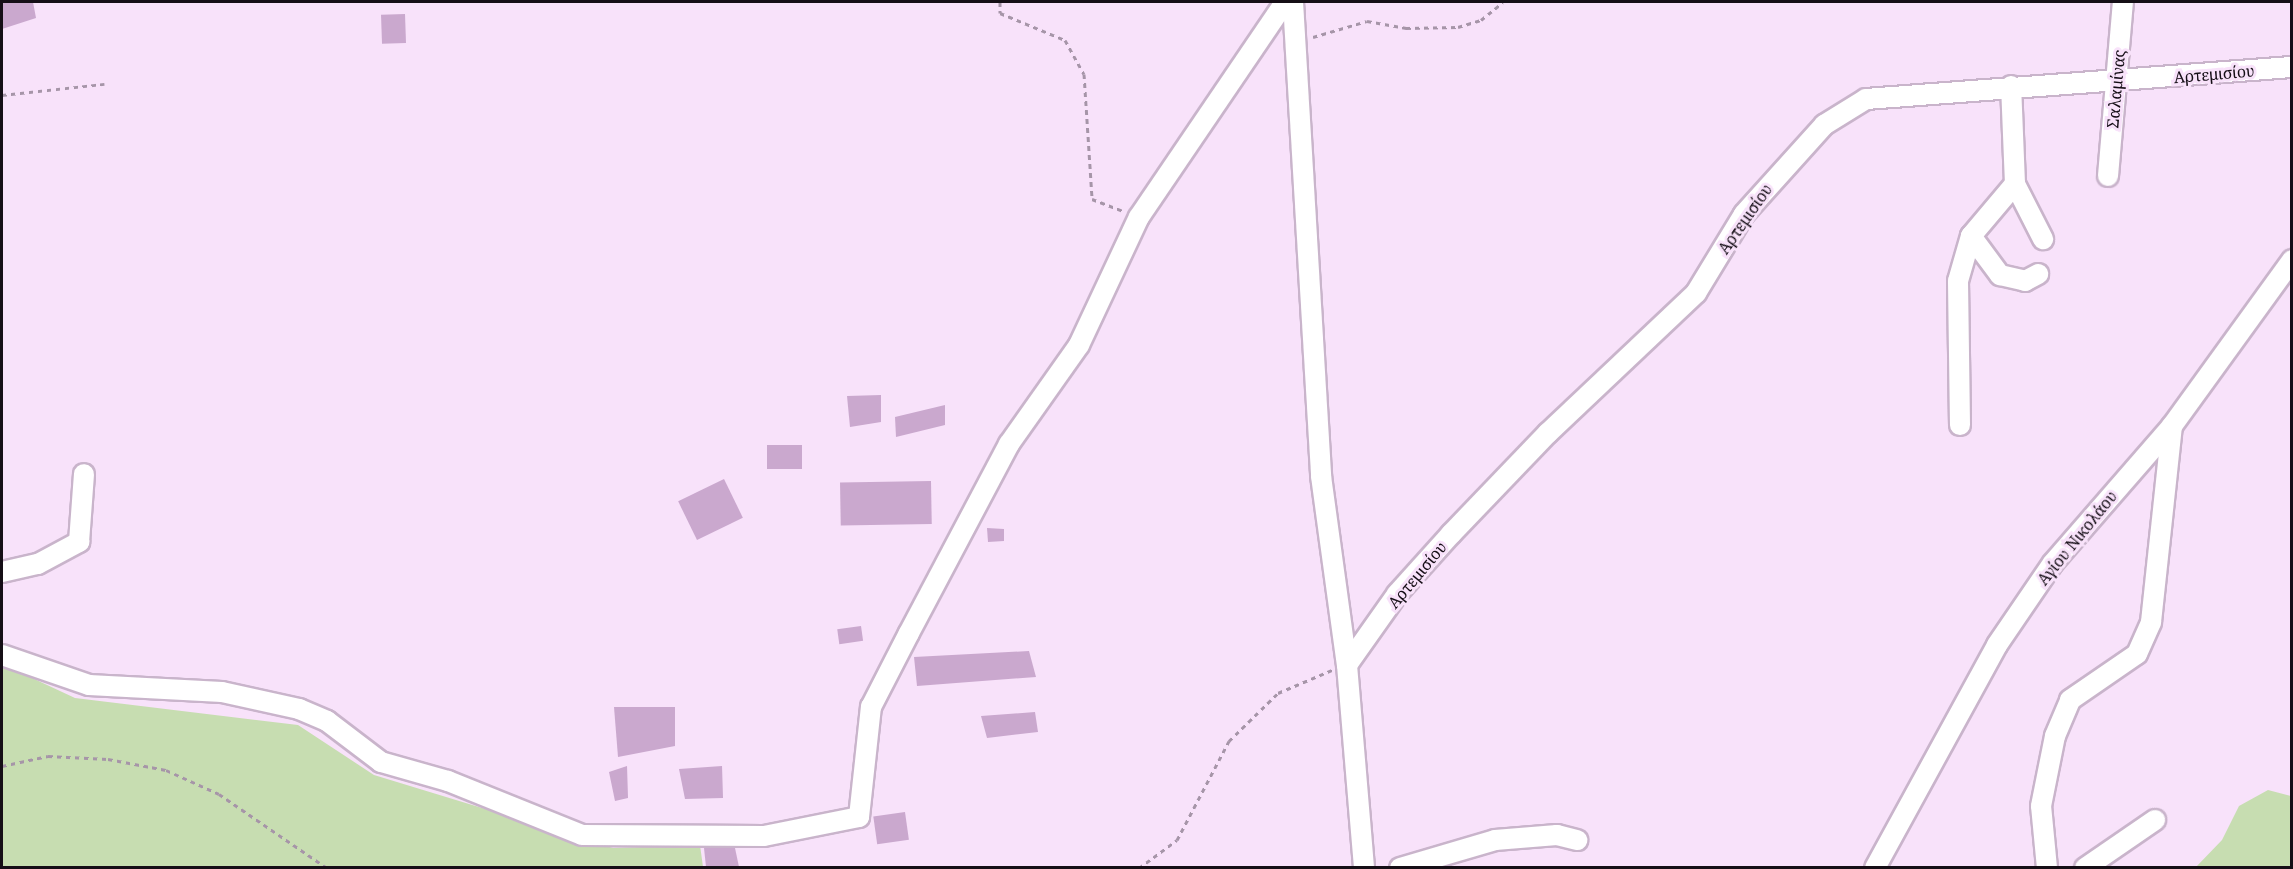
<!DOCTYPE html>
<html>
<head>
<meta charset="utf-8">
<style>
  body { margin:0 }
  #map { position:relative; width:2293px; height:869px; overflow:hidden; background:#f8e2fa; font-family:"Noto Serif",serif }
  div>[style] { position:absolute }
  .green>* { inset:0; background:#c7ddb1 }
  .building>* { inset:0; background:#caa8ce; transform-origin:0 0 }
  .path>* { height:3px; margin-top:-1.5px; transform-origin:0; background:repeating-linear-gradient(90deg,#a695a8 0 4.5px,transparent 0 9px) }
  .roads { filter:drop-shadow(2px 0 #c9b4cb) drop-shadow(-2px 0 #c9b4cb) drop-shadow(0 2px #c9b4cb) drop-shadow(0 -2px #c9b4cb) }
  .minor>* { height:20px; margin:-10px; padding:0 10px; transform-origin:10px; border-radius:10px; background:#fff }
  span { translate:-50% -50%; white-space:nowrap; text-align:center; line-height:1.15; -webkit-text-stroke:6px #f8e2fa; paint-order:stroke }
  .street-label { font-size:16px; color:#150e16 }
  .frame { position:absolute; inset:0; border:3px solid #150e16; pointer-events:none }
</style>
</head>
<body>
<div id="map">
  <div class="green">
    <i style="clip-path:polygon(2px 664px,75px 698px,298px 725px,374px 775px,613px 848px,700px 845px,703px 867px,2px 868px)"></i>
    <i style="clip-path:polygon(2268px 790px,2291px 796px,2291px 867px,2196px 867px,2222px 840px,2239px 806px)"></i>
  </div>
  <div class="building">
    <i style="clip-path:polygon(2px 2px,33px 2px,36px 18px,2px 29px)"></i>
    <i style="left:405px;top:14px;width:29px;height:24px;rotate:88deg"></i>
    <i style="clip-path:polygon(881px 395px,881px 422px,850px 427px,847px 396px)"></i>
    <i style="clip-path:polygon(945px 405px,945px 425px,896px 437px,895px 417px)"></i>
    <i style="left:802px;top:445px;width:24px;height:35px;rotate:90deg"></i>
    <i style="left:724px;top:479px;width:43px;height:51px;rotate:64deg"></i>
    <i style="left:931px;top:481px;width:43px;height:91px;rotate:89deg"></i>
    <i style="clip-path:polygon(987px 528px,1004px 529px,1004px 541px,988px 542px)"></i>
    <i style="left:861px;top:626px;width:15px;height:24px;rotate:82deg"></i>
    <i style="clip-path:polygon(1029px 651px,1036px 677px,917px 686px,914px 657px)"></i>
    <i style="clip-path:polygon(614px 707px,675px 707px,675px 746px,618px 757px)"></i>
    <i style="clip-path:polygon(1035px 712px,1038px 732px,987px 738px,981px 716px)"></i>
    <i style="clip-path:polygon(627px 766px,628px 798px,615px 801px,609px 772px)"></i>
    <i style="clip-path:polygon(722px 766px,723px 798px,685px 799px,679px 769px)"></i>
    <i style="left:905px;top:812px;width:28px;height:32px;rotate:82deg"></i>
    <i style="clip-path:polygon(704px 848px,735px 848px,739px 867px,706px 867px)"></i>
  </div>
  <div class="path">
    <i style="left:1000px;top:2px;width:11px;rotate:90deg"></i>
    <i style="left:1000px;top:13px;width:70px;rotate:22.6deg"></i>
    <i style="left:1065px;top:40px;width:39px;rotate:61deg"></i>
    <i style="left:1084px;top:74px;width:125px;rotate:86.3deg"></i>
    <i style="left:1092px;top:199px;width:33px;rotate:21deg"></i>
    <i style="left:1313px;top:37px;width:56px;rotate:-16.5deg"></i>
    <i style="left:1367px;top:21px;width:40px;rotate:10deg"></i>
    <i style="left:1406px;top:28px;width:52px;rotate:-1.1deg"></i>
    <i style="left:1458px;top:27px;width:24px;rotate:-17deg"></i>
    <i style="left:1481px;top:20px;width:28px;rotate:-39deg"></i>
    <i style="left:2px;top:95px;width:103px;rotate:-6.2deg"></i>
    <i style="left:2px;top:766px;width:47px;rotate:-12.3deg"></i>
    <i style="left:48px;top:756px;width:60px;rotate:2.9deg"></i>
    <i style="left:108px;top:759px;width:59px;rotate:10.7deg"></i>
    <i style="left:166px;top:770px;width:58px;rotate:24.4deg"></i>
    <i style="left:219px;top:794px;width:131px;rotate:34.4deg"></i>
    <i style="left:1139px;top:868px;width:47px;rotate:-36.4deg"></i>
    <i style="left:1177px;top:840px;width:112px;rotate:-62.3deg"></i>
    <i style="left:1229px;top:741px;width:69px;rotate:-44.4deg"></i>
    <i style="left:1278px;top:693px;width:59px;rotate:-23.1deg"></i>
  </div>
  <div class="roads">
    <div class="minor">
      <i style="left:1293px;top:2px;width:475px;rotate:86.6deg"></i>
      <i style="left:1321px;top:476px;width:191px;rotate:82.2deg"></i>
      <i style="left:1347px;top:665px;width:204px;rotate:85.2deg"></i>
      <i style="left:2108px;top:176px;width:175px;rotate:-85.1deg"></i>
      <i style="left:2015px;top:184px;width:62px;rotate:63deg"></i>
      <i style="left:1971px;top:236px;width:49px;rotate:53.4deg"></i>
      <i style="left:2000px;top:275px;width:26px;rotate:13deg"></i>
      <i style="left:2025px;top:281px;width:15px;rotate:-28deg"></i>
      <i style="left:1960px;top:425px;width:144px;rotate:-90.8deg"></i>
      <i style="left:1958px;top:281px;width:47px;rotate:-73.9deg"></i>
      <i style="left:1971px;top:236px;width:68px;rotate:-49.8deg"></i>
      <i style="left:2015px;top:184px;width:98px;rotate:-92.3deg"></i>
      <i style="left:2px;top:572px;width:37px;rotate:-13deg"></i>
      <i style="left:38px;top:564px;width:47px;rotate:-28.2deg"></i>
      <i style="left:79px;top:542px;width:68px;rotate:-85.8deg"></i>
      <i style="left:2px;top:655px;width:92px;rotate:19deg"></i>
      <i style="left:89px;top:685px;width:133px;rotate:3deg"></i>
      <i style="left:222px;top:692px;width:79px;rotate:12.4deg"></i>
      <i style="left:299px;top:709px;width:30px;rotate:23deg"></i>
      <i style="left:327px;top:721px;width:68px;rotate:37.2deg"></i>
      <i style="left:381px;top:762px;width:70px;rotate:15.8deg"></i>
      <i style="left:448px;top:781px;width:144px;rotate:21.9deg"></i>
      <i style="left:582px;top:835px;width:182px;rotate:0.3deg"></i>
      <i style="left:764px;top:836px;width:97px;rotate:-11.3deg"></i>
      <i style="left:859px;top:817px;width:111px;rotate:-83.8deg"></i>
      <i style="left:871px;top:707px;width:83px;rotate:-62.8deg"></i>
      <i style="left:909px;top:633px;width:214px;rotate:-62.1deg"></i>
      <i style="left:1009px;top:444px;width:121px;rotate:-54.7deg"></i>
      <i style="left:1079px;top:345px;width:141px;rotate:-64.9deg"></i>
      <i style="left:1139px;top:217px;width:260px;rotate:-55.8deg"></i>
      <i style="left:1347px;top:665px;width:87px;rotate:-54.8deg"></i>
      <i style="left:1397px;top:594px;width:81px;rotate:-48deg"></i>
      <i style="left:1451px;top:534px;width:140px;rotate:-46.2deg"></i>
      <i style="left:1548px;top:433px;width:204px;rotate:-43.4deg"></i>
      <i style="left:1696px;top:293px;width:92px;rotate:-58.7deg"></i>
      <i style="left:1744px;top:214px;width:120px;rotate:-48deg"></i>
      <i style="left:1824px;top:125px;width:49px;rotate:-31.8deg"></i>
      <i style="left:1866px;top:99px;width:427px;rotate:-4.3deg"></i>
      <i style="left:1400px;top:868px;width:99px;rotate:-16.4deg"></i>
      <i style="left:1495px;top:840px;width:62px;rotate:-4.6deg"></i>
      <i style="left:1557px;top:835px;width:21px;rotate:14deg"></i>
      <i style="left:1875px;top:868px;width:254px;rotate:-61.3deg"></i>
      <i style="left:1997px;top:645px;width:99px;rotate:-55.7deg"></i>
      <i style="left:2053px;top:563px;width:181px;rotate:-49deg"></i>
      <i style="left:2172px;top:426px;width:205px;rotate:-54.1deg"></i>
      <i style="left:2047px;top:868px;width:62px;rotate:-95.5deg"></i>
      <i style="left:2041px;top:806px;width:71px;rotate:-78.7deg"></i>
      <i style="left:2055px;top:736px;width:39px;rotate:-67deg"></i>
      <i style="left:2070px;top:700px;width:81px;rotate:-34.5deg"></i>
      <i style="left:2137px;top:654px;width:35px;rotate:-66deg"></i>
      <i style="left:2151px;top:622px;width:197px;rotate:-83.9deg"></i>
      <i style="left:2085px;top:868px;width:85px;rotate:-34.4deg"></i>
    </div>
  </div>
  <div class="street-label">
    <span style="left:2214px;top:74px;rotate:-5deg">Αρτεμισίου</span>
    <span style="left:2116px;top:89px;rotate:-85deg">Σαλαμίνας</span>
    <span style="left:1745px;top:219px;rotate:-55deg">Αρτεμισίου</span>
    <span style="left:2077px;top:538px;rotate:-51deg">Αγίου Νικολάου</span>
    <span style="left:1417px;top:575px;rotate:-50deg">Αρτεμισίου</span>
  </div>
  <div class="frame"></div>
</div>
</body>
</html>
